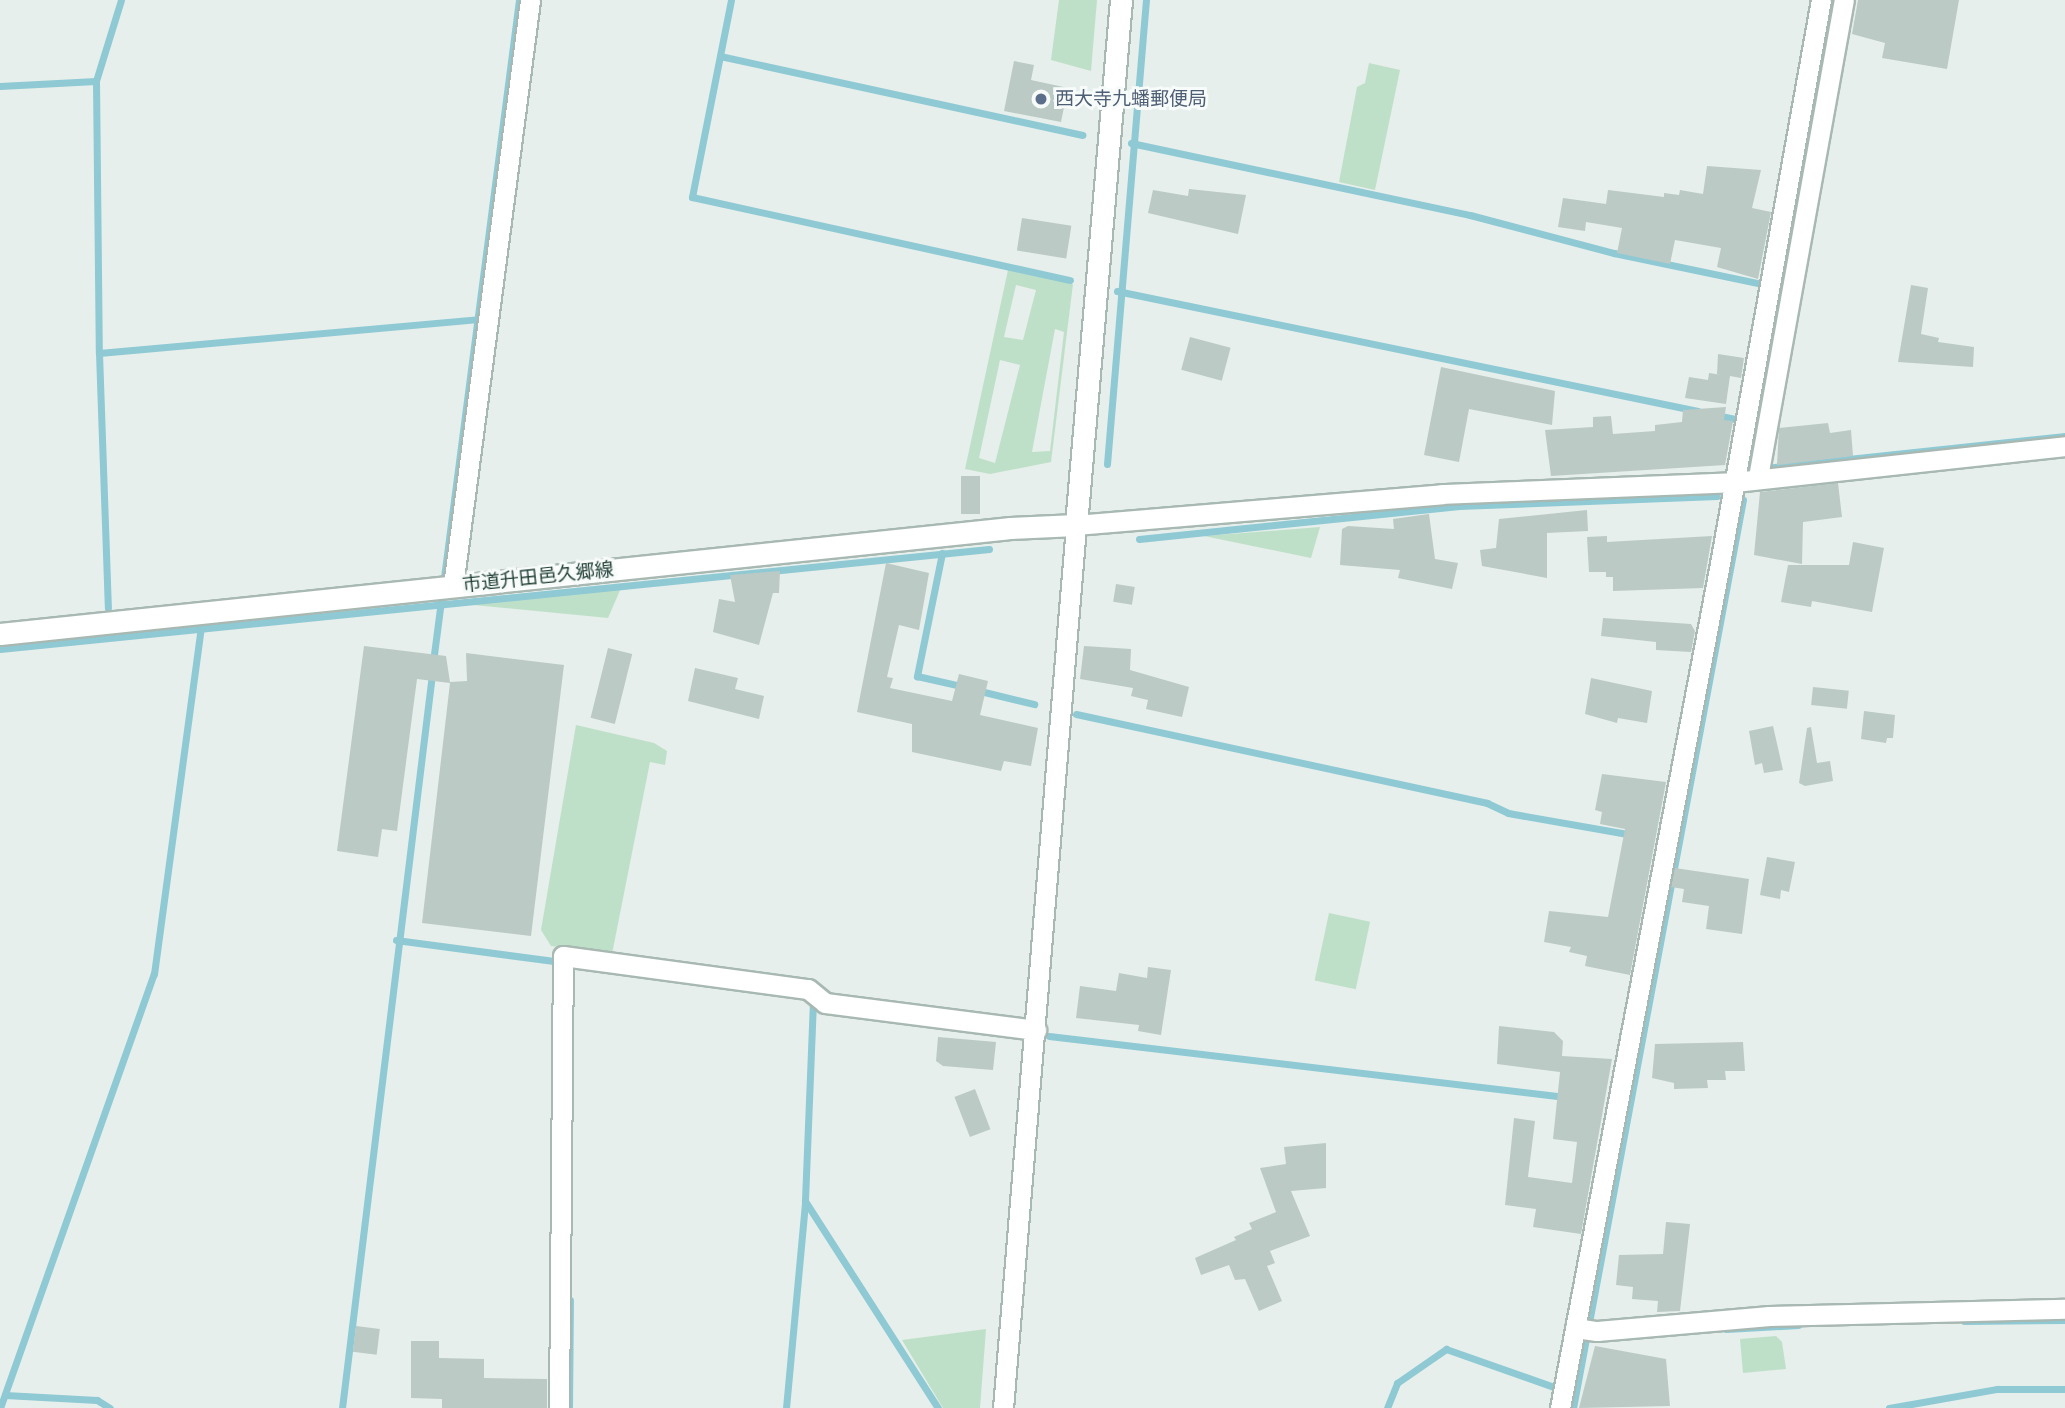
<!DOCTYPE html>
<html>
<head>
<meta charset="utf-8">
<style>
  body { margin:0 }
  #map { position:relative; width:2065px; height:1408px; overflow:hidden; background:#e6efeb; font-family:"Open Sans","Noto Sans JP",sans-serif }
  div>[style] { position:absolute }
  .green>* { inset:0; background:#bfe0c8; transform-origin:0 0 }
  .stream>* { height:7px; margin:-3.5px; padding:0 3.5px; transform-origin:3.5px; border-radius:3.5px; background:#8ec9d4 }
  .building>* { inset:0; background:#bbcac4; transform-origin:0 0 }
  .roads { filter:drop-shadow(2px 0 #a8b8b2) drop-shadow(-2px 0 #a8b8b2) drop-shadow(0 2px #a8b8b2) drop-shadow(0 -2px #a8b8b2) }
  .minor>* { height:19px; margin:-9.5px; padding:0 9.5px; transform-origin:9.5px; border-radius:9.5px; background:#fff }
  .tertiary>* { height:21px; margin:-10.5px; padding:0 10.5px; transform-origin:10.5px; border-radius:10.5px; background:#fff }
  .dots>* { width:19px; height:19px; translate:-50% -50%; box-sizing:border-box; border:4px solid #f7fbf9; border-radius:50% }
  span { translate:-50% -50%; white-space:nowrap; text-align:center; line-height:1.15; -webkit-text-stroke:6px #f7fbf9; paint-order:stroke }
  .service-label { font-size:19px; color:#4e5e75 }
  .left { translate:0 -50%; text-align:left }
  .street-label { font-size:19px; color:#24423a }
</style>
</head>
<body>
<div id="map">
  <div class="green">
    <i style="clip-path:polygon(1059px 0,1097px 0,1091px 71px,1051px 60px)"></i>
    <i style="clip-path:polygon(1369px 63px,1400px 70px,1375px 190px,1339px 182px,1357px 87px,1365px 83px)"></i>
    <i style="clip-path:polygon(evenodd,1008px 270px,1073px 284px,1051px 462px,990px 474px,965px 469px,1008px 270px,1016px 285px,1036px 290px,1023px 340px,1004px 337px,1016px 285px,1008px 270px,1055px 329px,1064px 332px,1050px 451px,1032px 452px,1055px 329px,1008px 270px,1000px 360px,1020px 365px,995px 463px,979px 458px,1000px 360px)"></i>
    <i style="clip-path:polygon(1320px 527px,1311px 558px,1204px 536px)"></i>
    <i style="clip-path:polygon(621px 588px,608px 618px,463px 604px)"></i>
    <i style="clip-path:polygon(576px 725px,654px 743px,667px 751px,665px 765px,650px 762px,612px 954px,551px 946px,541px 930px)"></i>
    <i style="left:1329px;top:913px;width:42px;height:69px;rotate:12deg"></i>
    <i style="clip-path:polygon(986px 1329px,980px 1408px,943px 1408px,902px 1340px)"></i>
    <i style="clip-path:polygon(1776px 1336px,1782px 1342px,1786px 1369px,1743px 1373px,1740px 1339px)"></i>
  </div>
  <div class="stream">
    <i style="left:121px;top:0;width:85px;rotate:107.2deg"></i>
    <i style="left:96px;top:81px;width:272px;rotate:89.4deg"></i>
    <i style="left:99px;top:353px;width:381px;rotate:-5.1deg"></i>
    <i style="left:731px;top:0;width:201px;rotate:101.2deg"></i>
    <i style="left:692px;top:197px;width:387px;rotate:12.4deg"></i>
    <i style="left:720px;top:56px;width:371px;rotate:12.3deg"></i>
    <i style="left:0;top:86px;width:96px;rotate:-3deg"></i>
    <i style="left:1131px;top:143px;width:347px;rotate:12deg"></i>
    <i style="left:1470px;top:215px;width:149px;rotate:14.8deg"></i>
    <i style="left:1614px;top:253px;width:152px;rotate:11.8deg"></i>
    <i style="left:1117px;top:291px;width:593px;rotate:11.67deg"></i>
    <i style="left:99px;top:353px;width:255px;rotate:88deg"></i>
    <i style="left:1716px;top:415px;width:24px;rotate:12deg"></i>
    <i style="left:1749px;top:459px;width:86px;rotate:-80deg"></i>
    <i style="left:1107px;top:464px;width:466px;rotate:-85.2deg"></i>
    <i style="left:1774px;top:467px;width:293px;rotate:-6.1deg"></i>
    <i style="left:1139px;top:539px;width:322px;rotate:-5.9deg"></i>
    <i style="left:1459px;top:506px;width:258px;rotate:-2.2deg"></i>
    <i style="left:942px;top:553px;width:126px;rotate:101.5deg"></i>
    <i style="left:917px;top:676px;width:49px;rotate:12.9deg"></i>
    <i style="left:0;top:649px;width:994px;rotate:-5.77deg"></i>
    <i style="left:433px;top:662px;width:668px;rotate:-82.6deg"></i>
    <i style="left:976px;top:690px;width:60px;rotate:13.6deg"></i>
    <i style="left:1076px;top:714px;width:421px;rotate:12.2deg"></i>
    <i style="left:1487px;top:803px;width:23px;rotate:25deg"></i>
    <i style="left:1508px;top:813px;width:127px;rotate:10deg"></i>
    <i style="left:396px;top:940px;width:165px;rotate:7.6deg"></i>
    <i style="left:813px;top:1001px;width:200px;rotate:92.3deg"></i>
    <i style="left:805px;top:1201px;width:246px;rotate:57.3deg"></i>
    <i style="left:1049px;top:1036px;width:520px;rotate:6.74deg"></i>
    <i style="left:1964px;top:1321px;width:101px;rotate:-0.6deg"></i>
    <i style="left:1726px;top:1329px;width:72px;rotate:-3.2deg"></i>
    <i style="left:5px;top:1395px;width:92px;rotate:3.1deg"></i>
    <i style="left:97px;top:1400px;width:15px;rotate:32deg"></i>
    <i style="left:0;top:1408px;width:461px;rotate:-70.5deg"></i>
    <i style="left:154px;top:974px;width:351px;rotate:-82.3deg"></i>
    <i style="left:342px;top:1408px;width:739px;rotate:-83.01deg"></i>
    <i style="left:569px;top:1408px;width:108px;rotate:-89.5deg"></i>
    <i style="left:786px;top:1408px;width:206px;rotate:-84.7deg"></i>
    <i style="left:1387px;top:1408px;width:27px;rotate:-68deg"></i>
    <i style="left:1397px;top:1383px;width:60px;rotate:-34.8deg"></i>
    <i style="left:1446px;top:1349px;width:114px;rotate:19.4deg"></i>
    <i style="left:1573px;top:1408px;width:924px;rotate:-79.4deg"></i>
    <i style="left:1889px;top:1408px;width:110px;rotate:-10deg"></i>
    <i style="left:1997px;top:1389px;width:68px"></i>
  </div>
  <div class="building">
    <i style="clip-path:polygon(1858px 0,1959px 0,1947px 69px,1882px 58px,1885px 43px,1852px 34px)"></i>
    <i style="clip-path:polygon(1014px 61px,1034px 65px,1031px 80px,1068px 88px,1061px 122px,1004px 111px)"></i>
    <i style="clip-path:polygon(1707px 166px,1761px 170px,1752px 208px,1771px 212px,1758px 279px,1717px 267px,1721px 248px,1675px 240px,1670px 264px,1617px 253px,1622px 228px,1586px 222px,1585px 231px,1558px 227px,1563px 198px,1606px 204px,1608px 190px,1664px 197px,1664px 193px,1679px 195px,1680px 190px,1703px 194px)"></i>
    <i style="clip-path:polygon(1189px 189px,1246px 195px,1238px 234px,1148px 213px,1153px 190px,1188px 196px)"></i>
    <i style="left:1022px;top:218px;width:50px;height:33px;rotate:9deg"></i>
    <i style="clip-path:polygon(1911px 285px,1928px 288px,1921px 334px,1939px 338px,1938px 342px,1974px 347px,1973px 367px,1898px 362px)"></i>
    <i style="left:1190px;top:337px;width:42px;height:34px;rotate:15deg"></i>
    <i style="clip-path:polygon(1718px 354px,1744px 358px,1741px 378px,1730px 376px,1726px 404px,1685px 398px,1689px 377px,1708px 380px,1709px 373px,1722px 375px,1717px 374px)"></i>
    <i style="clip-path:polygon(1441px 367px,1555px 391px,1552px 425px,1469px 409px,1459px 462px,1424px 455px)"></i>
    <i style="clip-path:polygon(1726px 407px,1724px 420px,1733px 421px,1725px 465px,1551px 476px,1545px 430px,1593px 427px,1593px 417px,1611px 416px,1613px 434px,1655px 431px,1655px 425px,1682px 422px,1683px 410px)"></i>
    <i style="clip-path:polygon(1828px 423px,1830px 433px,1851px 430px,1853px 456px,1777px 465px,1779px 428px)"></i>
    <i style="left:961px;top:476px;width:19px;height:38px"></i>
    <i style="clip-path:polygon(1838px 483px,1842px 517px,1803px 522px,1802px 564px,1754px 555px,1760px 492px)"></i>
    <i style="clip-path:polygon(1587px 510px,1588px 531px,1547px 533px,1547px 578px,1482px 566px,1480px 550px,1496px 548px,1499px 519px)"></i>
    <i style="clip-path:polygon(1429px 514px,1435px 559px,1458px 563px,1452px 589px,1398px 578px,1400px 570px,1340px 565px,1342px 529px,1348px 526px,1394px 529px,1393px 519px)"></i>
    <i style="clip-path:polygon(1607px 536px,1607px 542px,1712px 536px,1703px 588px,1613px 591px,1613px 577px,1606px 577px,1606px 572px,1589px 572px,1587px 537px)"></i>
    <i style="clip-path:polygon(1853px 542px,1884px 548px,1872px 612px,1812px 601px,1811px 607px,1781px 602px,1788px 565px,1849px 565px)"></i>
    <i style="clip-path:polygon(886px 563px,929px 573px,919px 630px,899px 625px,887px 677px,893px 678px,890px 688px,952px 701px,959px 674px,988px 681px,980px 715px,1038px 728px,1031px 766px,1004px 761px,1001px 771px,912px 752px,912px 724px,857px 712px)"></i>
    <i style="clip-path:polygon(780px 571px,779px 593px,773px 593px,759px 645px,713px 632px,719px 599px,735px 602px,730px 575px)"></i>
    <i style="left:1116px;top:584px;width:19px;height:18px;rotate:9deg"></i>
    <i style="clip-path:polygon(1603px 618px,1691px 624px,1695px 631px,1691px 652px,1656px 650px,1656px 642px,1601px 636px)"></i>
    <i style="clip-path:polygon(364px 646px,446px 656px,450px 682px,467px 681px,466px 653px,564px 665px,531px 936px,422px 923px,450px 683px,417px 679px,397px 831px,382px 829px,378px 857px,337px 851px)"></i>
    <i style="clip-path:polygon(1084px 646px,1131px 649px,1130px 670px,1189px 687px,1182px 717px,1146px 709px,1148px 700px,1131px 696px,1133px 688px,1080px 679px)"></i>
    <i style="left:608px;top:648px;width:25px;height:72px;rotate:14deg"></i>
    <i style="clip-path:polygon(695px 668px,738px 678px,735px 689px,764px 696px,759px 719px,688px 701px)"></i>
    <i style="clip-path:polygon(1591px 678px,1652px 691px,1647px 723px,1618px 718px,1617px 723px,1585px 714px)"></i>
    <i style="left:1813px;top:687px;width:36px;height:18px;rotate:6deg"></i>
    <i style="clip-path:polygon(1864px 711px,1895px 715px,1893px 738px,1887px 738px,1886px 743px,1861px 739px)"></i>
    <i style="clip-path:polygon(1773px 726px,1783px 770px,1764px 773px,1762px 763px,1755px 765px,1749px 731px)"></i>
    <i style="clip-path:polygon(1811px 727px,1817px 763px,1830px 761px,1833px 781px,1805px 786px,1799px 783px,1807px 728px)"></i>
    <i style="clip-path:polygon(1602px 774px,1666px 782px,1630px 975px,1585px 966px,1587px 956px,1569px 952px,1571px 947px,1544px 942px,1549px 911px,1608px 917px,1625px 829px,1600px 824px,1602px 812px,1595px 810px)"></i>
    <i style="clip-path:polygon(1767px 857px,1795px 862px,1789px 892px,1781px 890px,1780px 899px,1760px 895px)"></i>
    <i style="clip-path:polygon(1675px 868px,1749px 879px,1742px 934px,1706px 929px,1709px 906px,1682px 902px,1684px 889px,1671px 887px)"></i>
    <i style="clip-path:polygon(1148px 967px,1171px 970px,1161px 1035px,1138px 1031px,1139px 1025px,1076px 1018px,1080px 986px,1116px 991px,1119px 973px,1147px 978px)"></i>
    <i style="clip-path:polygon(1499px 1026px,1554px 1032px,1563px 1041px,1562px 1056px,1612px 1059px,1581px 1234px,1533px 1227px,1536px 1209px,1505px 1205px,1514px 1118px,1535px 1121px,1528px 1177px,1572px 1183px,1577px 1142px,1553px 1139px,1560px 1072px,1497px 1064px)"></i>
    <i style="clip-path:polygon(938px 1037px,996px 1042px,993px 1070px,943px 1066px,936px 1061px)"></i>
    <i style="clip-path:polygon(1743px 1042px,1745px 1071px,1725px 1071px,1726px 1080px,1707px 1080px,1708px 1088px,1674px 1089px,1674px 1083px,1652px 1078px,1655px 1044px)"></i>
    <i style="left:975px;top:1089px;width:43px;height:22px;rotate:69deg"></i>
    <i style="clip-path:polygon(1326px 1143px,1326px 1188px,1291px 1191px,1310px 1236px,1270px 1251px,1275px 1263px,1267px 1266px,1282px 1301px,1259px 1311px,1245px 1279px,1235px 1280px,1229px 1265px,1201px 1275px,1195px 1258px,1236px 1240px,1234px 1237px,1252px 1229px,1249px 1223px,1276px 1212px,1260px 1168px,1286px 1164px,1284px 1147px)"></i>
    <i style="clip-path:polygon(1666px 1222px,1690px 1224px,1680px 1311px,1657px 1312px,1658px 1301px,1632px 1299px,1633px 1287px,1616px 1285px,1619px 1255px,1663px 1254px)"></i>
    <i style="left:356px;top:1326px;width:24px;height:26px;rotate:7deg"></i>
    <i style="clip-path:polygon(411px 1341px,439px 1341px,439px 1358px,484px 1359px,484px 1378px,547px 1379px,547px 1408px,442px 1408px,442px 1399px,411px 1398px)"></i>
    <i style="clip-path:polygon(1595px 1346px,1666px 1359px,1670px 1406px,1579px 1408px)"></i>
  </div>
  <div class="roads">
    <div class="minor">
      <i style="left:1758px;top:477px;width:485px;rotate:-79.8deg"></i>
      <i style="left:453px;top:586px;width:591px;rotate:-82.51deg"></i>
      <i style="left:1575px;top:1328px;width:22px;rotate:8deg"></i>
      <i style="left:1597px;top:1331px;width:173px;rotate:-5deg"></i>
      <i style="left:1769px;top:1316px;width:296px;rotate:-1.4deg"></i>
      <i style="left:559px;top:1408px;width:452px;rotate:-89.5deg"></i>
      <i style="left:563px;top:956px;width:247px;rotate:7.7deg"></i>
      <i style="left:808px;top:989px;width:22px;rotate:39deg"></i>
      <i style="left:825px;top:1003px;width:213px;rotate:7.3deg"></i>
      <i style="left:1003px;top:1408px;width:886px;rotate:-85.27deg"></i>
      <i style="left:1076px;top:525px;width:367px;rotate:-4.8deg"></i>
      <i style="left:1442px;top:494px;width:293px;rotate:-2.3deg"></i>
      <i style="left:1735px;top:482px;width:332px;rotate:-6.2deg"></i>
      <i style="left:1560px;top:1408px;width:854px;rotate:-79.27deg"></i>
      <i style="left:1719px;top:569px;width:578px;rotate:-79.84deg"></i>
    </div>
    <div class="tertiary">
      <i style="left:0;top:634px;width:1016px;rotate:-5.99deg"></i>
      <i style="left:1010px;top:528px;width:66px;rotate:-2.6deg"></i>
      <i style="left:1076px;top:525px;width:527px;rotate:-85.1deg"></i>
    </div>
  </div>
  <div class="dots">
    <i style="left:1041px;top:99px;background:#5c6f8a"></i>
  </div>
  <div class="service-label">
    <span class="left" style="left:1055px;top:99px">西大寺九蟠郵便局</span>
  </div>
  <div class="street-label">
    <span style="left:538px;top:577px;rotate:-6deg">市道升田邑久郷線</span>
  </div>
</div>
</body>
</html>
